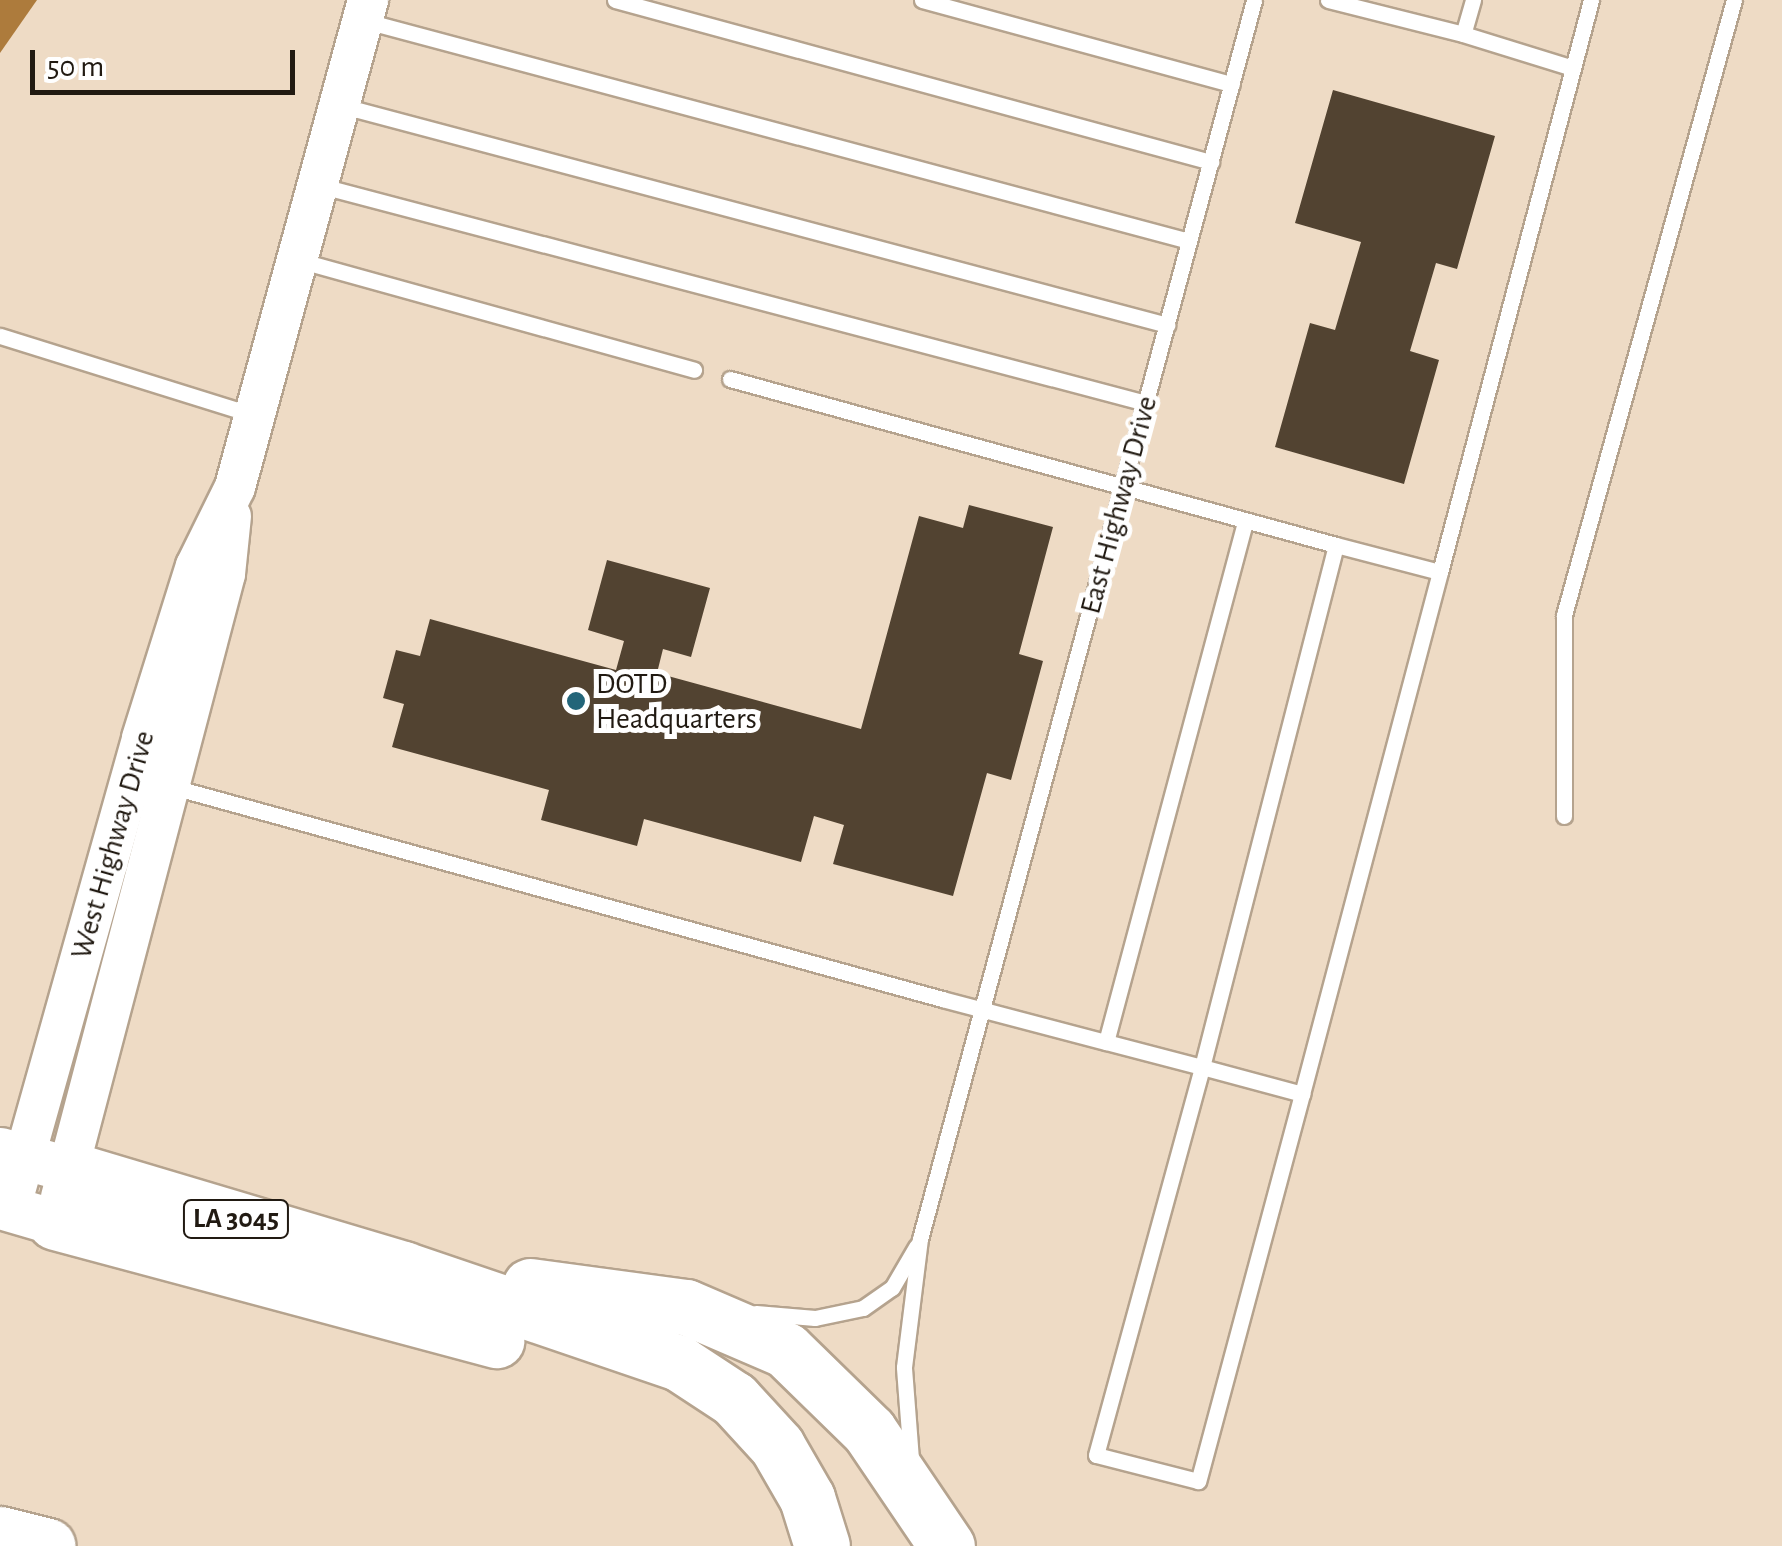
<!DOCTYPE html>
<html>
<head>
<meta charset="utf-8">
<style>
  body { margin:0 }
  #map { position:relative; width:1782px; height:1546px; overflow:hidden; background:#eedbc5; font-family:"Alegreya Sans",sans-serif }
  div>[style] { position:absolute }
  .water>* { inset:0; background:#ad7b3c }
  .building>* { inset:0; background:#524331 }
  .roads { filter:drop-shadow(2px 0 #b5a38e) drop-shadow(-2px 0 #b5a38e) drop-shadow(0 2px #b5a38e) drop-shadow(0 -2px #b5a38e) }
  .service>* { height:15px; margin:-7.5px; padding:0 7.5px; transform-origin:7.5px; border-radius:7.5px; background:#fff }
  .tertiary>* { height:40px; margin:-20px; padding:0 20px; transform-origin:20px; border-radius:20px; background:#fff }
  .secondary>* { height:45px; margin:-22.5px; padding:0 22.5px; transform-origin:22.5px; border-radius:22.5px; background:#fff }
  .motorway>* { height:55px; margin:-27.5px; padding:0 27.5px; transform-origin:27.5px; border-radius:27.5px; background:#fff }
  .dots>* { width:28px; height:28px; translate:-50% -50%; box-sizing:border-box; border:5px solid #fff; border-radius:50% }
  span { translate:-50% -50%; white-space:nowrap; text-align:center; line-height:1.15; -webkit-text-stroke:10px #fff; paint-order:stroke }
  .shield-label span { padding:2px 8px; background:#fff; border:2px solid; border-radius:8px; -webkit-text-stroke-width:0 }
  .shield-label { font-size:28px; color:#211a12; font-weight:700 }
  .street-label { font-size:30px; color:#211a12 }
  .poi-label { font-size:30px; color:#211a12 }
  .left { translate:0 -50%; text-align:left }
  .scale { position:absolute; left:30px; top:50px; width:265px; height:45px; box-sizing:border-box; border:5px solid #211a12; border-top:0; padding-left:12px; font-size:30px; line-height:35px; white-space:nowrap; color:#211a12; -webkit-text-stroke:8px #fff; paint-order:stroke }
</style>
</head>
<body>
<div id="map">
  <div class="water">
    <i style="clip-path:polygon(0 0,37px 0,0 53px)"></i>
  </div>
  <div class="building">
    <i style="clip-path:polygon(1333px 90px,1495px 136px,1457px 269px,1436px 263px,1410px 351px,1439px 360px,1404px 484px,1275px 447px,1310px 323px,1335px 330px,1361px 242px,1295px 223px)"></i>
    <i style="clip-path:polygon(969px 505px,1053px 527px,1019px 654px,1043px 661px,1011px 780px,987px 773px,953px 896px,833px 864px,844px 825px,814px 816px,801px 862px,644px 819px,637px 846px,541px 820px,549px 790px,392px 747px,404px 704px,383px 698px,396px 650px,420px 656px,430px 619px,616px 670px,624px 641px,588px 630px,607px 560px,710px 588px,691px 657px,663px 649px,657px 673px,861px 729px,919px 516px,963px 528px)"></i>
  </div>
  <div class="roads">
    <div class="service">
      <i style="left:615px;top:0;width:618px;rotate:15.21deg"></i>
      <i style="left:922px;top:0;width:321px;rotate:15.2deg"></i>
      <i style="left:1328px;top:0;width:139px;rotate:14.1deg"></i>
      <i style="left:1473px;top:0;width:35px;rotate:106deg"></i>
      <i style="left:1463px;top:34px;width:115px;rotate:17.2deg"></i>
      <i style="left:362px;top:20px;width:856px;rotate:14.96deg"></i>
      <i style="left:343px;top:106px;width:853px;rotate:14.88deg"></i>
      <i style="left:318px;top:185px;width:856px;rotate:14.75deg"></i>
      <i style="left:298px;top:260px;width:411px;rotate:15.5deg"></i>
      <i style="left:0;top:336px;width:266px;rotate:17.3deg"></i>
      <i style="left:730px;top:379px;width:628px;rotate:15.32deg"></i>
      <i style="left:1440px;top:572px;width:592px;rotate:-75.21deg"></i>
      <i style="left:173px;top:787px;width:798px;rotate:15.41deg"></i>
      <i style="left:942px;top:999px;width:170px;rotate:14.7deg"></i>
      <i style="left:1106px;top:1042px;width:99px;rotate:14.6deg"></i>
      <i style="left:1202px;top:1067px;width:104px;rotate:15.1deg"></i>
      <i style="left:1302px;top:1094px;width:401px;rotate:105deg"></i>
      <i style="left:1198px;top:1481px;width:105px;rotate:-165.7deg"></i>
      <i style="left:1096px;top:1455px;width:402px;rotate:-74.7deg"></i>
      <i style="left:1202px;top:1067px;width:539px;rotate:-75.6deg"></i>
      <i style="left:1336px;top:545px;width:107px;rotate:14.6deg"></i>
      <i style="left:1440px;top:572px;width:540px;rotate:104.81deg"></i>
      <i style="left:1564px;top:816px;width:201px;rotate:-90deg"></i>
      <i style="left:1564px;top:615px;width:638px;rotate:-74.55deg"></i>
      <i style="left:1106px;top:1042px;width:538px;rotate:-75.03deg"></i>
      <i style="left:756px;top:1313px;width:59px;rotate:4.8deg"></i>
      <i style="left:815px;top:1318px;width:49px;rotate:-11.8deg"></i>
      <i style="left:863px;top:1308px;width:35px;rotate:-35deg"></i>
      <i style="left:892px;top:1288px;width:48px;rotate:-59.7deg"></i>
      <i style="left:911px;top:1459px;width:92px;rotate:-94.4deg"></i>
      <i style="left:904px;top:1367px;width:129px;rotate:-82.9deg"></i>
      <i style="left:920px;top:1239px;width:1283px;rotate:-74.91deg"></i>
    </div>
    <div class="tertiary">
      <i style="left:61px;top:1197px;width:644px;rotate:-75.25deg"></i>
      <i style="left:225px;top:574px;width:58px;rotate:-84.1deg"></i>
      <i style="left:10px;top:1209px;width:489px;rotate:-74.3deg"></i>
      <i style="left:142px;top:738px;width:180px;rotate:-72.6deg"></i>
      <i style="left:196px;top:566px;width:88px;rotate:-63.7deg"></i>
      <i style="left:235px;top:487px;width:505px;rotate:-74.72deg"></i>
    </div>
    <div class="secondary">
      <i style="left:0;top:1150px;width:71px;rotate:15.6deg"></i>
      <i style="left:0;top:1206px;width:57px;rotate:16.2deg"></i>
    </div>
    <div class="motorway">
      <i style="left:68px;top:1169px;width:350px;rotate:16.6deg"></i>
      <i style="left:403px;top:1269px;width:292px;rotate:18.8deg"></i>
      <i style="left:679px;top:1363px;width:66px;rotate:33.2deg"></i>
      <i style="left:734px;top:1399px;width:64px;rotate:47.5deg"></i>
      <i style="left:777px;top:1446px;width:60px;rotate:60deg"></i>
      <i style="left:807px;top:1498px;width:50px;rotate:72.6deg"></i>
      <i style="left:55px;top:1222px;width:457px;rotate:15deg"></i>
      <i style="left:530px;top:1286px;width:157px;rotate:7.7deg"></i>
      <i style="left:686px;top:1307px;width:109px;rotate:23.3deg"></i>
      <i style="left:786px;top:1350px;width:116px;rotate:44.3deg"></i>
      <i style="left:869px;top:1431px;width:139px;rotate:55.9deg"></i>
      <i style="left:0;top:1534px;width:49px;rotate:14deg"></i>
    </div>
  </div>
  <div class="dots">
    <i style="left:576px;top:701px;background:#236579"></i>
  </div>
  <div class="shield-label">
    <span style="left:236px;top:1219px">LA 3045</span>
  </div>
  <div class="street-label">
    <span style="left:1119px;top:505px;rotate:-75deg">East Highway Drive</span>
    <span style="left:113px;top:845px;rotate:-74deg">West Highway Drive</span>
  </div>
  <div class="poi-label">
    <span class="left" style="left:596px;top:701px">DOTD<br>Headquarters</span>
  </div>
  <div class="scale">50 m</div>
</div>
</body>
</html>
